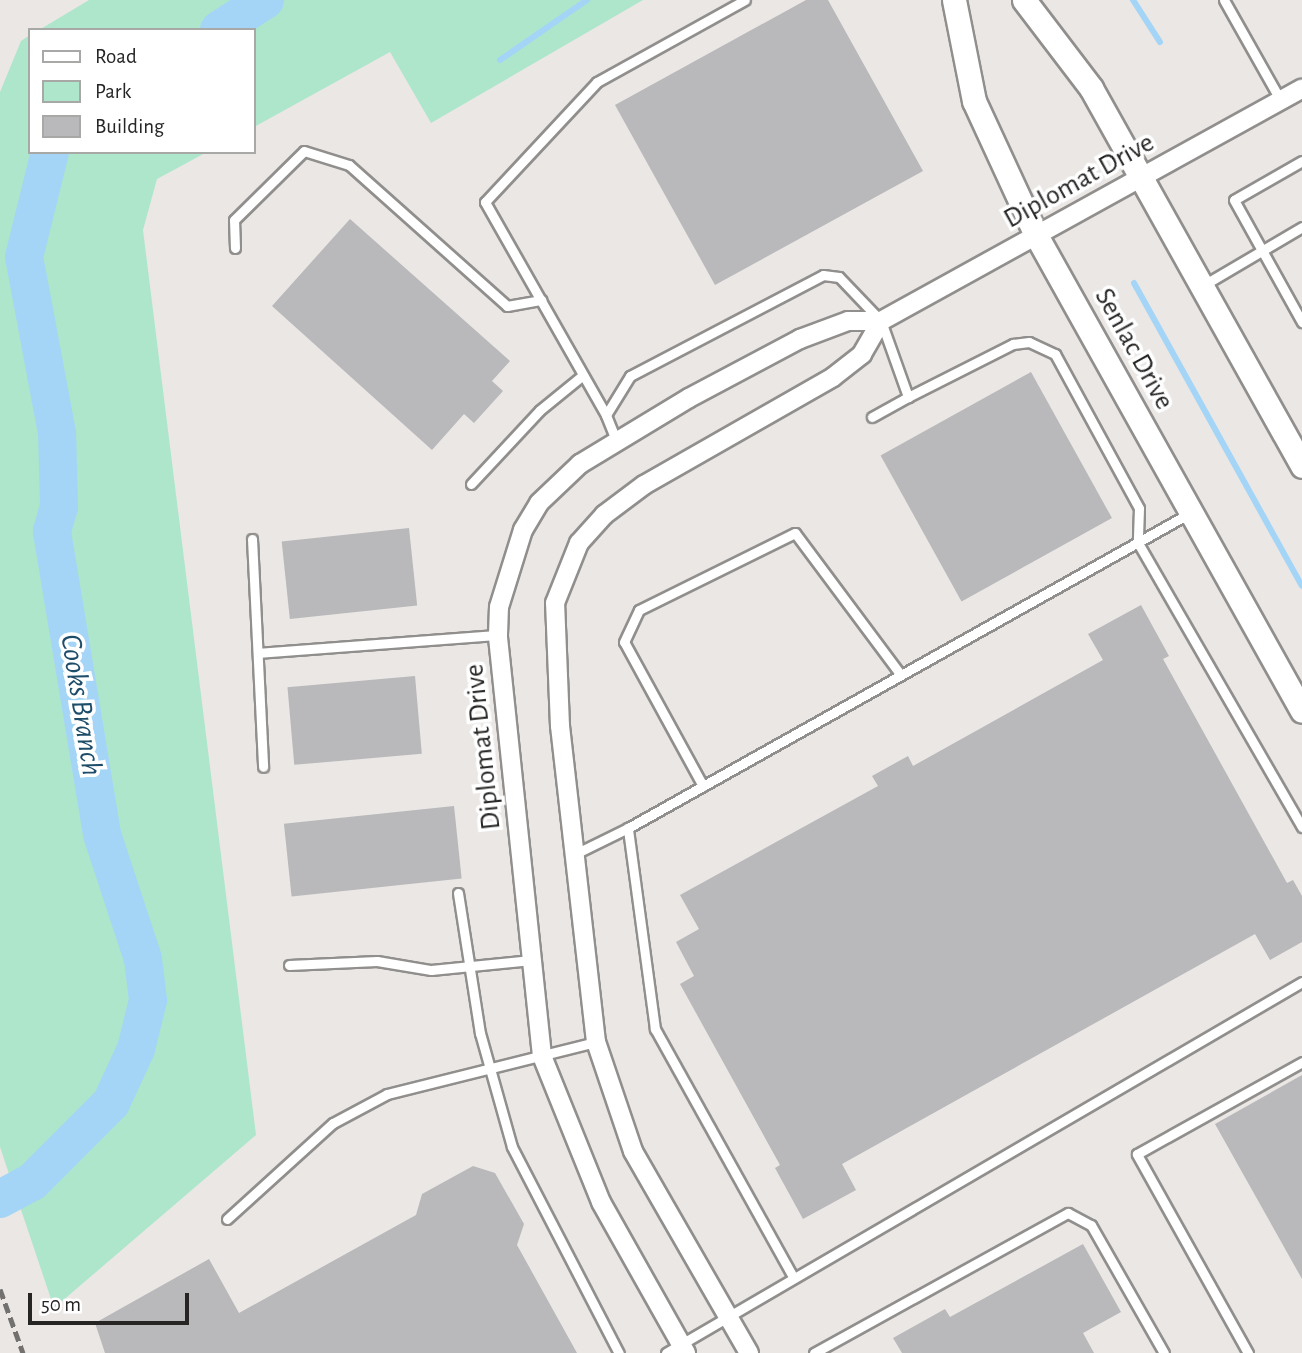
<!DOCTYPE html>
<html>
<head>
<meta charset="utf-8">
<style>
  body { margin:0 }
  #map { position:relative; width:1302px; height:1353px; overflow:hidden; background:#eae7e5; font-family:"Alegreya Sans",sans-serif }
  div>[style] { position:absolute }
  .green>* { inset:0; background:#aee6cb }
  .stream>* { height:6px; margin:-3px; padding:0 3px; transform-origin:3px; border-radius:3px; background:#a4d5f6 }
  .river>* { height:38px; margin:-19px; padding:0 19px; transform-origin:19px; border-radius:19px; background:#a4d5f6 }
  .building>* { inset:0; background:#b9b8ba; transform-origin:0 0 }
  .roads { filter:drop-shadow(2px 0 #918f8d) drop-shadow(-2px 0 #918f8d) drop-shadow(0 2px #918f8d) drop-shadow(0 -2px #918f8d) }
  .service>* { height:9px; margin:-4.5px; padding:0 4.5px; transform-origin:4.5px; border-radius:4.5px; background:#fff }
  .minor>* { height:18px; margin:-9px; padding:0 9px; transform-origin:9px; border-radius:9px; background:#fff }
  .tertiary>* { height:23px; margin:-11.5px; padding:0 11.5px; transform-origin:11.5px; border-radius:11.5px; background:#fff }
  .rail>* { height:5px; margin-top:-2.5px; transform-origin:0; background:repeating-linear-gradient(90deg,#72716f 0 10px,transparent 0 15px) }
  span { translate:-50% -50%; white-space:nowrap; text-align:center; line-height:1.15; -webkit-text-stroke:7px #fff; paint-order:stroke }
  .street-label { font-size:28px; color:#262524 }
  .water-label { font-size:30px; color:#1e4d6a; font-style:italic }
  .legend { position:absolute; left:28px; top:28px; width:228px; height:126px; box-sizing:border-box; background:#fff; border:2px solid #a8a8a7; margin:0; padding:9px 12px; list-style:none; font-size:21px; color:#262524 }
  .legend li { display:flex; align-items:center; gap:14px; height:35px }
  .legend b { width:35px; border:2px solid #a8a8a7 }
  .scale { position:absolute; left:28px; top:1293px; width:161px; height:32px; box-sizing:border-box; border:4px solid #262524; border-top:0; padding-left:9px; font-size:21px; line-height:24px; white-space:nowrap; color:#262524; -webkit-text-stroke:5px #fff; paint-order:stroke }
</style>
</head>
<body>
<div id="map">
  <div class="green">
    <i style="clip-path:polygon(89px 0,643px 0,431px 123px,390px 52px,254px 127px,254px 30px,39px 30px)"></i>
    <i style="clip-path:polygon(30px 35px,30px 152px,207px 152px,157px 179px,143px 230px,256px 1135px,54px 1308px,0 1147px,0 92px,21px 41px)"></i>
  </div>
  <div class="stream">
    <i style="left:1133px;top:0;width:50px;rotate:57.3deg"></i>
    <i style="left:500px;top:60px;width:106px;rotate:-34.6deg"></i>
    <i style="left:1134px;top:283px;width:346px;rotate:61deg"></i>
  </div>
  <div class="river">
    <i style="left:219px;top:30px;width:55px;rotate:-33.1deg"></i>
    <i style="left:0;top:1199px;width:36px;rotate:-28deg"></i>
    <i style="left:32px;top:1182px;width:112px;rotate:-45deg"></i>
    <i style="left:111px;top:1103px;width:60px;rotate:-65.2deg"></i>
    <i style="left:136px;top:1049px;width:50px;rotate:-76.2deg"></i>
    <i style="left:148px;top:1000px;width:41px;rotate:-97deg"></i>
    <i style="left:143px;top:959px;width:132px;rotate:-108.2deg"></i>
    <i style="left:102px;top:834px;width:307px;rotate:-99.4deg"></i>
    <i style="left:52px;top:531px;width:25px;rotate:-74deg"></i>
    <i style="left:59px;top:507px;width:74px;rotate:-91.5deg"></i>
    <i style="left:57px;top:433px;width:179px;rotate:-100.6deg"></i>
    <i style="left:24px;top:257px;width:108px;rotate:-76.1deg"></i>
  </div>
  <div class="building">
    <i style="clip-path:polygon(806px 0,828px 0,923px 171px,715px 285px,615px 105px)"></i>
    <i style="clip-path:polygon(350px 219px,510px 361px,492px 381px,503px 391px,474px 423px,464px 414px,432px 450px,272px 306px)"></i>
    <i style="left:1031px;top:372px;width:167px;height:172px;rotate:61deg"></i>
    <i style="left:409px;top:528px;width:78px;height:128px;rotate:84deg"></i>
    <i style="clip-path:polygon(1141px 605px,1169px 656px,1163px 659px,1287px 883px,1293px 880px,1302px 896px,1302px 942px,1270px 960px,1255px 934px,842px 1164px,856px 1190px,803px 1219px,775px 1168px,780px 1165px,680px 984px,694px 976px,676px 942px,699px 929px,680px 895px,878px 786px,872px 776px,908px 756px,913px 766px,1103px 660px,1088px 634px)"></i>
    <i style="left:415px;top:676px;width:78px;height:128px;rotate:85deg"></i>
    <i style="left:454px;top:806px;width:73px;height:171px;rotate:84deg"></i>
    <i style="clip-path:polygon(1302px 1075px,1302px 1279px,1215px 1124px)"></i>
    <i style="clip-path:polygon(473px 1166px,495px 1173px,524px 1224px,517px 1245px,577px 1353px,105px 1353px,95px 1323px,209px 1259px,239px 1313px,416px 1215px,422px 1194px)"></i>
    <i style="clip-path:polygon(1083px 1244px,1121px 1312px,1083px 1333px,1094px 1353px,902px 1353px,893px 1338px,945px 1309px,950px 1317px)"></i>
  </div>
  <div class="roads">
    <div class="service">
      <i style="left:1224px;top:0;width:116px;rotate:60.6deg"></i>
      <i style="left:1302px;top:161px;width:78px;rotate:150.2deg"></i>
      <i style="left:1234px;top:200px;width:140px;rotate:60.9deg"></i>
      <i style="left:235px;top:248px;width:28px;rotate:-92deg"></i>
      <i style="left:234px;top:220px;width:98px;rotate:-44.6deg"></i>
      <i style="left:304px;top:151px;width:47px;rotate:17.3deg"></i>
      <i style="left:349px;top:165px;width:212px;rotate:41.7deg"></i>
      <i style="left:507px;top:306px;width:35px;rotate:-10deg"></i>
      <i style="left:1202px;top:286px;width:116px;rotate:-30.5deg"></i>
      <i style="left:606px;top:415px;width:245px;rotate:-119.6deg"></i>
      <i style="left:485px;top:202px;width:164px;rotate:-47deg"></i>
      <i style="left:597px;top:82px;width:169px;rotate:-29deg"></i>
      <i style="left:872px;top:417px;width:41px;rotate:-29.1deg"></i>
      <i style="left:616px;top:440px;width:27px;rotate:-112deg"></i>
      <i style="left:606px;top:415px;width:46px;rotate:-58.4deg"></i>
      <i style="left:630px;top:376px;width:218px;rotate:-27.6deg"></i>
      <i style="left:823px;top:275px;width:16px;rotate:7deg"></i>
      <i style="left:839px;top:277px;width:61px;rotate:46.3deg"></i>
      <i style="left:881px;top:321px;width:81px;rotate:70.4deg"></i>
      <i style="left:908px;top:397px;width:118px;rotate:-26.8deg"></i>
      <i style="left:1013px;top:344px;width:16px;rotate:-7deg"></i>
      <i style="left:1029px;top:342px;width:29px;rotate:25deg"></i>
      <i style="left:1055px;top:354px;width:175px;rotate:61.4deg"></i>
      <i style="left:1139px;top:508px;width:35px;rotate:92deg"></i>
      <i style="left:1138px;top:543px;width:328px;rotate:60deg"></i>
      <i style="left:471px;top:484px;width:101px;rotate:-47deg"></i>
      <i style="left:540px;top:410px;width:55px;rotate:-39.1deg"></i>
      <i style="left:252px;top:539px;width:228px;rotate:87.2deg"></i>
      <i style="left:258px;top:653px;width:241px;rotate:-4.3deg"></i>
      <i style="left:703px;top:786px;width:164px;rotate:-118.7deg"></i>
      <i style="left:624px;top:642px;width:35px;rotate:-65deg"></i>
      <i style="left:639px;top:610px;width:174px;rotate:-26.3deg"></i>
      <i style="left:795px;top:533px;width:177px;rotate:53.3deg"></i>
      <i style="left:575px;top:854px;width:59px;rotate:-26.1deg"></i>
      <i style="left:458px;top:893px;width:142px;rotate:81.1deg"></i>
      <i style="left:480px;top:1033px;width:118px;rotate:74.3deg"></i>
      <i style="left:512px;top:1147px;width:232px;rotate:62.6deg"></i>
      <i style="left:289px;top:965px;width:88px;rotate:-2.6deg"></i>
      <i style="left:377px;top:961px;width:55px;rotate:9.5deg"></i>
      <i style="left:431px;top:970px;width:101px;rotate:-5.7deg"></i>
      <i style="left:227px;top:1219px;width:143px;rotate:-42.2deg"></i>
      <i style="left:333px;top:1123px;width:61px;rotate:-28.2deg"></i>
      <i style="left:387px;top:1094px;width:215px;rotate:-14deg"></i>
      <i style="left:792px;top:1275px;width:282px;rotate:-119.1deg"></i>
      <i style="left:655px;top:1029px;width:203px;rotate:-97.7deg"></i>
      <i style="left:628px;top:828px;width:644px;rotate:-29.27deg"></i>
      <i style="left:666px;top:1353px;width:736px;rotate:-30.26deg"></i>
      <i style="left:814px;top:1353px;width:290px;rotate:-28.9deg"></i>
      <i style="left:1068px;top:1213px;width:26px;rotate:28deg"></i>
      <i style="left:1091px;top:1225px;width:147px;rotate:60.3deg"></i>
      <i style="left:1248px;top:1353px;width:228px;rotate:-119.2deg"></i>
      <i style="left:1137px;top:1154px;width:189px;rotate:-29.1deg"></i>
    </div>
    <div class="minor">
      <i style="left:686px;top:1353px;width:173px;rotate:-119.4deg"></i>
      <i style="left:601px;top:1202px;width:157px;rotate:-112deg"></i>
      <i style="left:542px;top:1056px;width:423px;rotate:-96deg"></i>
      <i style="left:498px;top:635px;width:28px;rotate:-88deg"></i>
      <i style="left:499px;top:607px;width:81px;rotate:-72.7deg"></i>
      <i style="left:523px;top:530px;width:31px;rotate:-59deg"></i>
      <i style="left:539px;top:503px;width:57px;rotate:-43.6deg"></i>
      <i style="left:580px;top:464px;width:127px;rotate:-31.2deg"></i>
      <i style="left:689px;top:398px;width:126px;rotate:-28deg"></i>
      <i style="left:800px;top:339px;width:51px;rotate:-20.6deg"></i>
      <i style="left:848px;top:321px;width:33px"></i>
      <i style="left:881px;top:321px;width:481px;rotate:-28.9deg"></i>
      <i style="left:749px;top:1353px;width:233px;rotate:-119.9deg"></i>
      <i style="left:633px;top:1151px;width:115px;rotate:-108.7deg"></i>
      <i style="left:596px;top:1042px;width:318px;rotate:-96.5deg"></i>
      <i style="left:560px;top:726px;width:123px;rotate:-92.3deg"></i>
      <i style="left:555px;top:603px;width:65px;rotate:-68.2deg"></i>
      <i style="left:579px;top:543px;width:38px;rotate:-48deg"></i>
      <i style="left:604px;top:515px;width:50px;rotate:-36.9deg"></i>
      <i style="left:644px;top:485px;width:218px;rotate:-29.7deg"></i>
      <i style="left:833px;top:377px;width:37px;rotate:-38deg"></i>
      <i style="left:862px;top:354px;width:38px;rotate:-60deg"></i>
    </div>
    <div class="tertiary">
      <i style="left:954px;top:0;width:103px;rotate:78.8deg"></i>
      <i style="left:974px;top:101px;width:148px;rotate:65.2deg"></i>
      <i style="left:1036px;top:235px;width:545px;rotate:60.8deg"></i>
      <i style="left:1024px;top:0;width:111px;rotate:52.7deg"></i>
      <i style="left:1091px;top:88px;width:433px;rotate:60.8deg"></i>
    </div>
  </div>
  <div class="rail">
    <i style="left:0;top:1289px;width:68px;rotate:70.2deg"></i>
  </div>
  <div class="street-label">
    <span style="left:1079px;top:181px;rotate:-29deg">Diplomat Drive</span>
    <span style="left:1134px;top:349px;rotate:61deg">Senlac Drive</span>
    <span style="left:483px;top:747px;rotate:-96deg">Diplomat Drive</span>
  </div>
  <div class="water-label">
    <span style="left:81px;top:705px;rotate:81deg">Cooks Branch</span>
  </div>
  <ul class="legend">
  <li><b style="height:9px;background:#fff"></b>Road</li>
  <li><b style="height:19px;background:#aee6cb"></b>Park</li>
  <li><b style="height:19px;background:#b9b8ba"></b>Building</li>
  </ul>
  <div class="scale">50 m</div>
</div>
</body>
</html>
